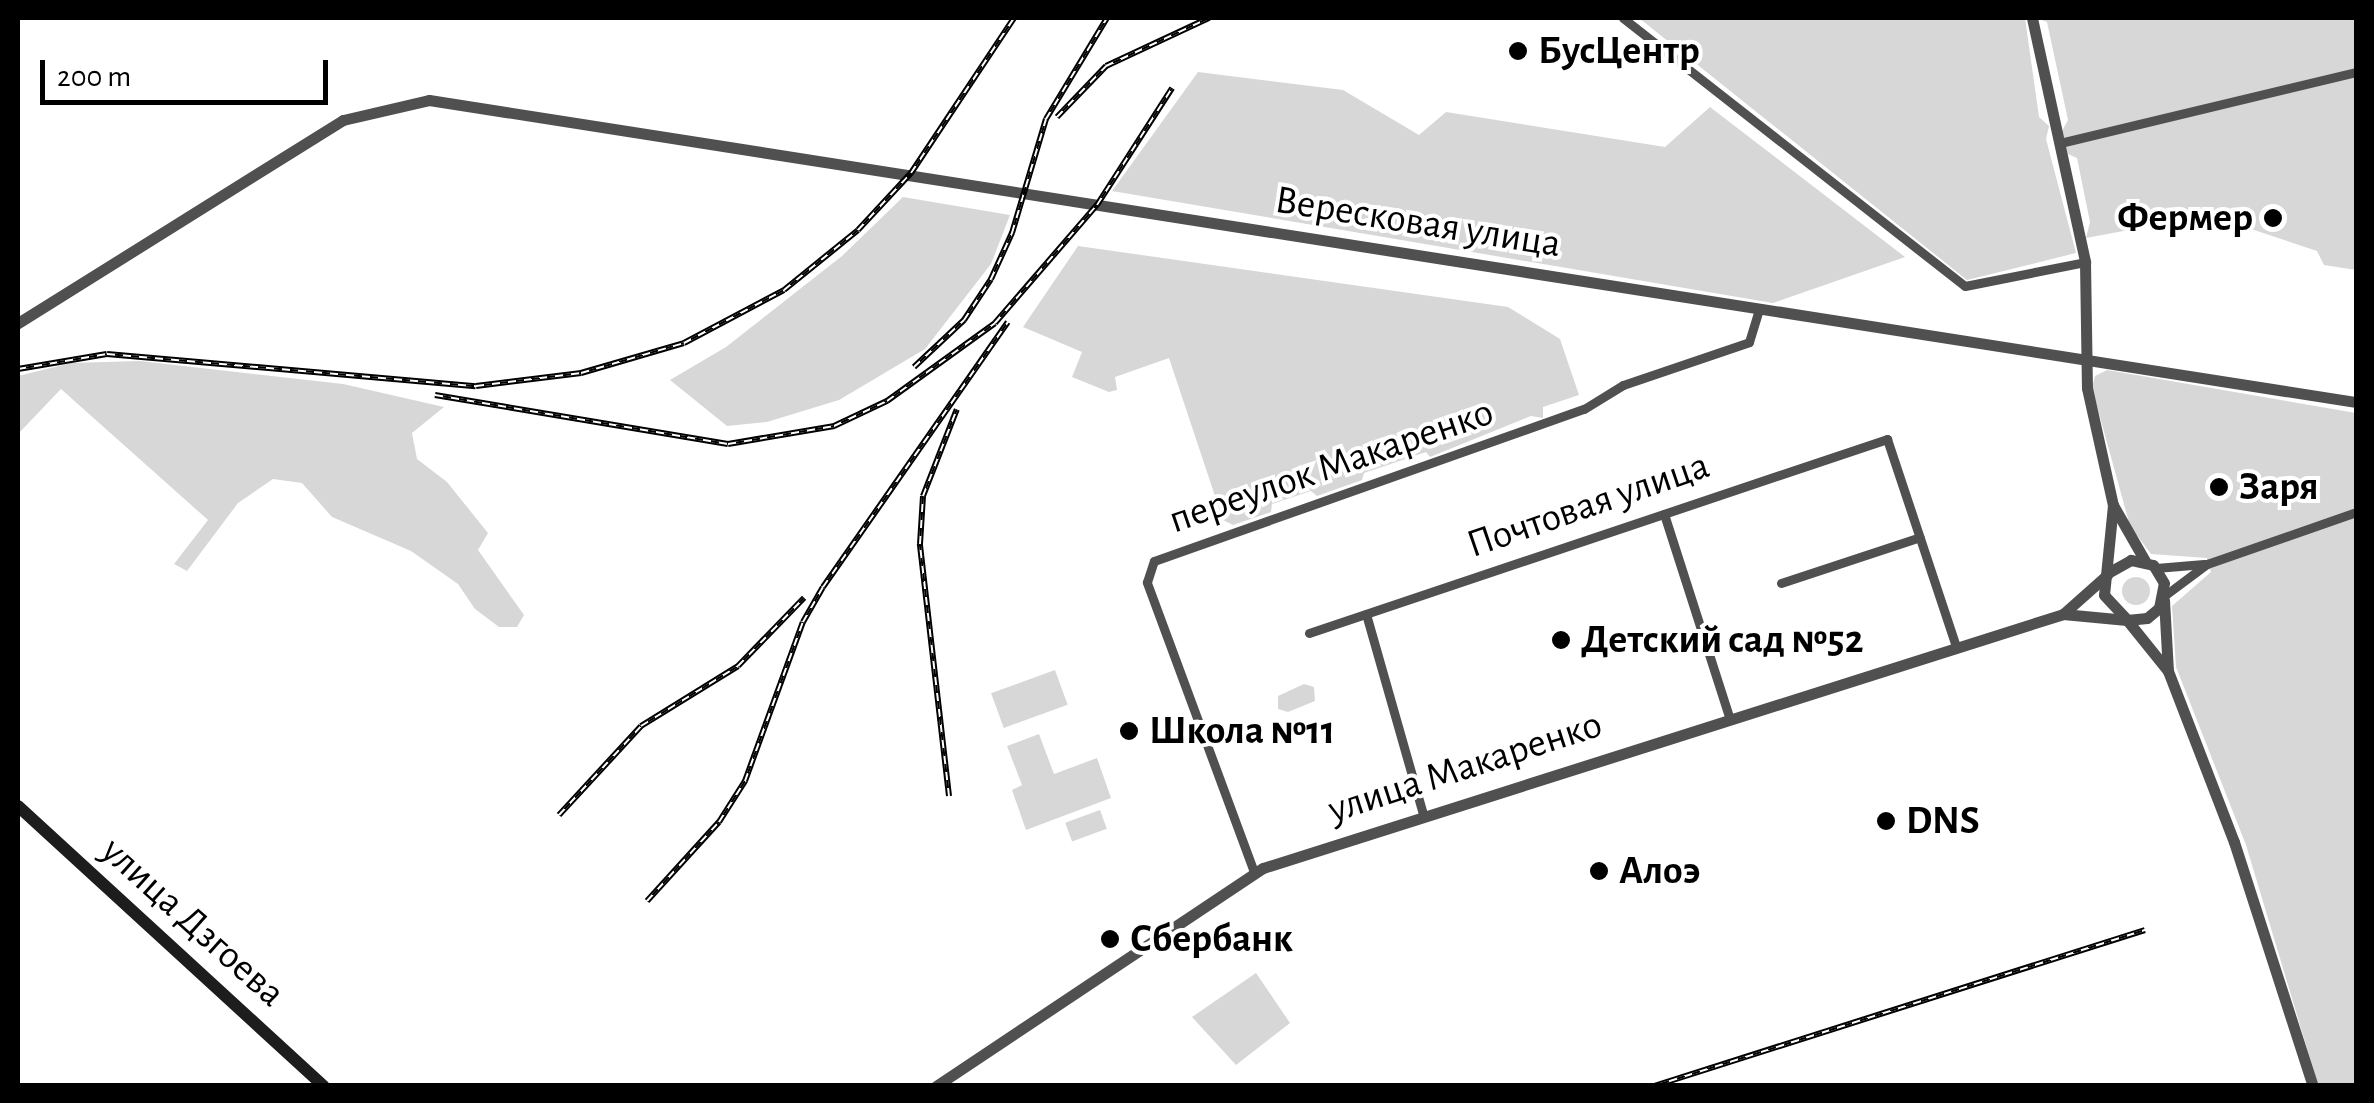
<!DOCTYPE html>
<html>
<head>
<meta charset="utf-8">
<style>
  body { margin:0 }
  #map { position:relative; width:2374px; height:1103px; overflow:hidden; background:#fff; font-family:"Alegreya Sans",sans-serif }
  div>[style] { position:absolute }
  .green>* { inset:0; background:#d7d7d7; transform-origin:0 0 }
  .round { border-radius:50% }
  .minor>* { height:9px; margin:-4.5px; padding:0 4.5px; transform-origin:4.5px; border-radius:4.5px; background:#505050 }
  .tertiary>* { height:11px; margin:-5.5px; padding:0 5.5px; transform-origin:5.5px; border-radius:5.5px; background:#505050 }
  .secondary>* { height:12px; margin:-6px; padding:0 6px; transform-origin:6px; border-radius:6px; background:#1d1d1d }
  .rail>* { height:6px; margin-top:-3px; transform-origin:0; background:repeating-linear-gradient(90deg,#fff 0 8px,#000 0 16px); box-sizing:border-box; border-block:2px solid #000 }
  .dots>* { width:28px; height:28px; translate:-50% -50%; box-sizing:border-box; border:5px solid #fff; border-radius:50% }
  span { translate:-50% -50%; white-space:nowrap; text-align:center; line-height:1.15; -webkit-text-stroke:8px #fff; paint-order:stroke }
  .poi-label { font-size:40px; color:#000; font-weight:700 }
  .left { translate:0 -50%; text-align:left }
  .right { translate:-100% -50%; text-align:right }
  .street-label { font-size:40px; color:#000 }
  .frame { position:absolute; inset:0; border:20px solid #000; pointer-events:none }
  .scale { position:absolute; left:40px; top:60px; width:288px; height:45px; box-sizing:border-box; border:5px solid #000; border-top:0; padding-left:12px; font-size:30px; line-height:35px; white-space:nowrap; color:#000; -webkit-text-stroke:8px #fff; paint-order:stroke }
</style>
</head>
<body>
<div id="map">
  <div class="green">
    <i style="clip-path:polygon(1639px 18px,2025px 18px,2039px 117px,2049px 126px,2046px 139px,2076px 253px,1967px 280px)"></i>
    <i style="clip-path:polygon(2037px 18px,2356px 18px,2356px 270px,2324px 265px,2317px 251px,2209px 215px,2086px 238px,2090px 222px,2077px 158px,2068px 154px,2062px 131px,2068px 120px,2047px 22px)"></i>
    <i style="clip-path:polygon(1198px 72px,1343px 90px,1419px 135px,1446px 112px,1665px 147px,1710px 107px,1905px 257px,1773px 303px,1112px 191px)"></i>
    <i style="clip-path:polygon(903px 197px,1010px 215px,991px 264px,925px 349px,839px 400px,767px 422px,727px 426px,670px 380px,726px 347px,842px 256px)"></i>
    <i style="clip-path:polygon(1078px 246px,1508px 307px,1560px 339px,1579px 395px,1543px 407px,1543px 418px,1531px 416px,1430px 457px,1426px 452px,1364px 473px,1362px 480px,1317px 496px,1311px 491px,1272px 504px,1271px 512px,1233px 525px,1223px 520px,1169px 358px,1115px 377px,1117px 390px,1109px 392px,1072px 377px,1082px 352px,1023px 327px)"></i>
    <i style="clip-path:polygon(140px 361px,343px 384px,444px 407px,412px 433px,417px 459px,447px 482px,488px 533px,478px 550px,524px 615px,517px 627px,499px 627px,475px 609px,458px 584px,411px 551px,332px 517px,302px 483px,273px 479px,238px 503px,187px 571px,174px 564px,208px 520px,61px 389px,18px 434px,18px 376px,71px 363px)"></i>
    <i style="clip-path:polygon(2107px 370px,2356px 413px,2356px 1085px,2318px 1085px,2246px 845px,2176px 667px,2172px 606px,2211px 572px,2207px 558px,2151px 554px,2130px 526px,2092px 388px,2095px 376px)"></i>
    <i class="round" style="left:2122px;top:577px;width:28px;height:28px"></i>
    <i style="left:1055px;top:670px;width:37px;height:68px;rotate:70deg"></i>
    <i style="clip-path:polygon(1304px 684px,1314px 687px,1315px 701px,1288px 712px,1278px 709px,1278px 696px)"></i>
    <i style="clip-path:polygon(1039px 734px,1054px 774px,1097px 758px,1111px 798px,1026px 830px,1012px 790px,1022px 785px,1007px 746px)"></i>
    <i style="left:1100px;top:810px;width:20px;height:37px;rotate:70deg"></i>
    <i style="clip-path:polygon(1256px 973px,1290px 1023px,1236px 1065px,1192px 1017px)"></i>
  </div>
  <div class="minor">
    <i style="left:1623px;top:18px;width:434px;rotate:38.1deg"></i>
    <i style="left:1965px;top:286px;width:122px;rotate:-11.3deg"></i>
    <i style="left:2060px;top:143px;width:304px;rotate:-13.5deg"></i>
    <i style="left:1664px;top:514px;width:212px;rotate:72.2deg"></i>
    <i style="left:2156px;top:568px;width:48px;rotate:-4.8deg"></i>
    <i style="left:1781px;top:583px;width:146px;rotate:-18.3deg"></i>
    <i style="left:2164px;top:596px;width:54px;rotate:-36.7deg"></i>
    <i style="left:2207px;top:564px;width:158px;rotate:-19.2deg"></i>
    <i style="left:1366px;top:614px;width:208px;rotate:74.1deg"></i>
    <i style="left:1309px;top:633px;width:610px;rotate:-18.55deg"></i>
    <i style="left:1887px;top:439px;width:218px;rotate:71.6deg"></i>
    <i style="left:1254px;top:872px;width:309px;rotate:-110.3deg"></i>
    <i style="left:1147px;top:582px;width:22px;rotate:-72deg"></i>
    <i style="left:1154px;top:561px;width:456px;rotate:-19.5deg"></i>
    <i style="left:1584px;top:409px;width:46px;rotate:-31.6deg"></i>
    <i style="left:1623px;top:385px;width:133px;rotate:-18.8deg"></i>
    <i style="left:1749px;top:342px;width:34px;rotate:-73deg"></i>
  </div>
  <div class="tertiary">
    <i style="left:2032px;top:18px;width:250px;rotate:77.7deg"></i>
    <i style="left:2085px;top:262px;width:126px;rotate:89.1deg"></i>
    <i style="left:2087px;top:388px;width:120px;rotate:77.5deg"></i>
    <i style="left:2113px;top:505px;width:90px;rotate:95.7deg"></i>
    <i style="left:2104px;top:595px;width:34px;rotate:47deg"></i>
    <i style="left:2127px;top:620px;width:20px;rotate:-6deg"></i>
    <i style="left:2147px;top:618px;width:16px;rotate:-40deg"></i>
    <i style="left:2159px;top:608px;width:25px;rotate:-79deg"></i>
    <i style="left:2164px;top:583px;width:21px;rotate:-121deg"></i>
    <i style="left:2153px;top:565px;width:23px;rotate:-167deg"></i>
    <i style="left:2131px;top:560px;width:25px;rotate:151deg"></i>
    <i style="left:18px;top:323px;width:383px;rotate:-32deg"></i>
    <i style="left:343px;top:120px;width:88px;rotate:-13.1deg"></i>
    <i style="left:429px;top:100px;width:1951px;rotate:8.91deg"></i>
    <i style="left:2113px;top:505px;width:64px;rotate:60.3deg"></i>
    <i style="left:2164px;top:600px;width:71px;rotate:86.8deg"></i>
    <i style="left:2063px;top:614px;width:64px;rotate:5.4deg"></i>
    <i style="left:2127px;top:620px;width:65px;rotate:51.2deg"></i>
    <i style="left:2168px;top:671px;width:183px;rotate:68.9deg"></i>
    <i style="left:2234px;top:842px;width:256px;rotate:72.1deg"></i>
    <i style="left:936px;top:1086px;width:393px;rotate:-33.7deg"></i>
    <i style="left:1263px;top:868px;width:839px;rotate:-17.61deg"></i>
    <i style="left:2063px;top:614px;width:59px;rotate:-41.6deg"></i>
  </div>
  <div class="secondary">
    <i style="left:18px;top:806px;width:415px;rotate:42.5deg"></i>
  </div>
  <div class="rail">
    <i style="left:1057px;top:117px;width:71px;rotate:-46.1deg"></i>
    <i style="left:1106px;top:66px;width:114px;rotate:-25deg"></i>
    <i style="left:914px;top:367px;width:69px;rotate:-43.2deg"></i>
    <i style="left:964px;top:320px;width:49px;rotate:-56.6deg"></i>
    <i style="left:991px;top:279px;width:51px;rotate:-65.5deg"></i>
    <i style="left:1012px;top:233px;width:119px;rotate:-73.4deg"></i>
    <i style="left:1046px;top:119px;width:118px;rotate:-58.9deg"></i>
    <i style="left:18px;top:369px;width:90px;rotate:-9.6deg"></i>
    <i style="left:107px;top:354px;width:370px;rotate:5deg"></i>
    <i style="left:476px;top:386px;width:106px;rotate:-7.1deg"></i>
    <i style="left:581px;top:373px;width:107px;rotate:-16.2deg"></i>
    <i style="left:684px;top:343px;width:113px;rotate:-27.9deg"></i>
    <i style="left:784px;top:290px;width:95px;rotate:-39deg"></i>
    <i style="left:858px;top:230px;width:78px;rotate:-47.1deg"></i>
    <i style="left:911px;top:173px;width:186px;rotate:-56.4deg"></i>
    <i style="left:435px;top:395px;width:297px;rotate:9.5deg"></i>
    <i style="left:728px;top:444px;width:108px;rotate:-9.6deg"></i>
    <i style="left:834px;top:426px;width:59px;rotate:-25.3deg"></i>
    <i style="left:887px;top:401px;width:133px;rotate:-35.8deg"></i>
    <i style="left:995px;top:323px;width:156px;rotate:-49.2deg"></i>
    <i style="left:1097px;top:205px;width:139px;rotate:-57.3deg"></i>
    <i style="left:949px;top:796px;width:254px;rotate:-96.6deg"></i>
    <i style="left:920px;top:544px;width:48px;rotate:-86.4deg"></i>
    <i style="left:923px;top:496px;width:93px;rotate:-68.7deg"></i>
    <i style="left:559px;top:815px;width:121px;rotate:-47.3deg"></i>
    <i style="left:641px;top:726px;width:114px;rotate:-31.7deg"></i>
    <i style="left:738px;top:666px;width:95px;rotate:-45.9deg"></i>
    <i style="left:647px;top:901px;width:107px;rotate:-47.7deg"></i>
    <i style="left:719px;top:822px;width:49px;rotate:-57.6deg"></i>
    <i style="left:745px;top:781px;width:169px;rotate:-70deg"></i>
    <i style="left:803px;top:622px;width:40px;rotate:-60.3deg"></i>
    <i style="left:823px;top:587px;width:323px;rotate:-55.1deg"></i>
    <i style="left:1654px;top:1086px;width:515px;rotate:-17.63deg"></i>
  </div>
  <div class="dots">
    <i style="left:1518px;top:51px;background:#000"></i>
    <i style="left:2273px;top:218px;background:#000"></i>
    <i style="left:2219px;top:487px;background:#000"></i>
    <i style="left:1561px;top:640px;background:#000"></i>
    <i style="left:1129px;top:731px;background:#000"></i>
    <i style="left:1886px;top:821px;background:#000"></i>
    <i style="left:1599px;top:871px;background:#000"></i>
    <i style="left:1110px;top:939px;background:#000"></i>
  </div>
  <div class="poi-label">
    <span class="left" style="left:1538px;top:51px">БусЦентр</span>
    <span class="right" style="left:2253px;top:218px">Фермер</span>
    <span class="left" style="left:2239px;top:487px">Заря</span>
    <span class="left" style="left:1581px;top:640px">Детский сад №52</span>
    <span class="left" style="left:1149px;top:731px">Школа №11</span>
    <span class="left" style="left:1906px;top:821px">DNS</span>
    <span class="left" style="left:1619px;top:871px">Алоэ</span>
    <span class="left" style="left:1130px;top:939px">Сбербанк</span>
  </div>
  <div class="street-label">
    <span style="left:1418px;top:222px;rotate:9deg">Вересковая улица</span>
    <span style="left:1331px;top:466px;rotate:-19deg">переулок Макаренко</span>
    <span style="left:1588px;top:505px;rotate:-19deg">Почтовая улица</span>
    <span style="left:1465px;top:767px;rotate:-18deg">улица Макаренко</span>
    <span style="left:193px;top:922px;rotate:42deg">улица Дзгоева</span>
  </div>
  <div class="frame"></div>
  <div class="scale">200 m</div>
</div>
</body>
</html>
